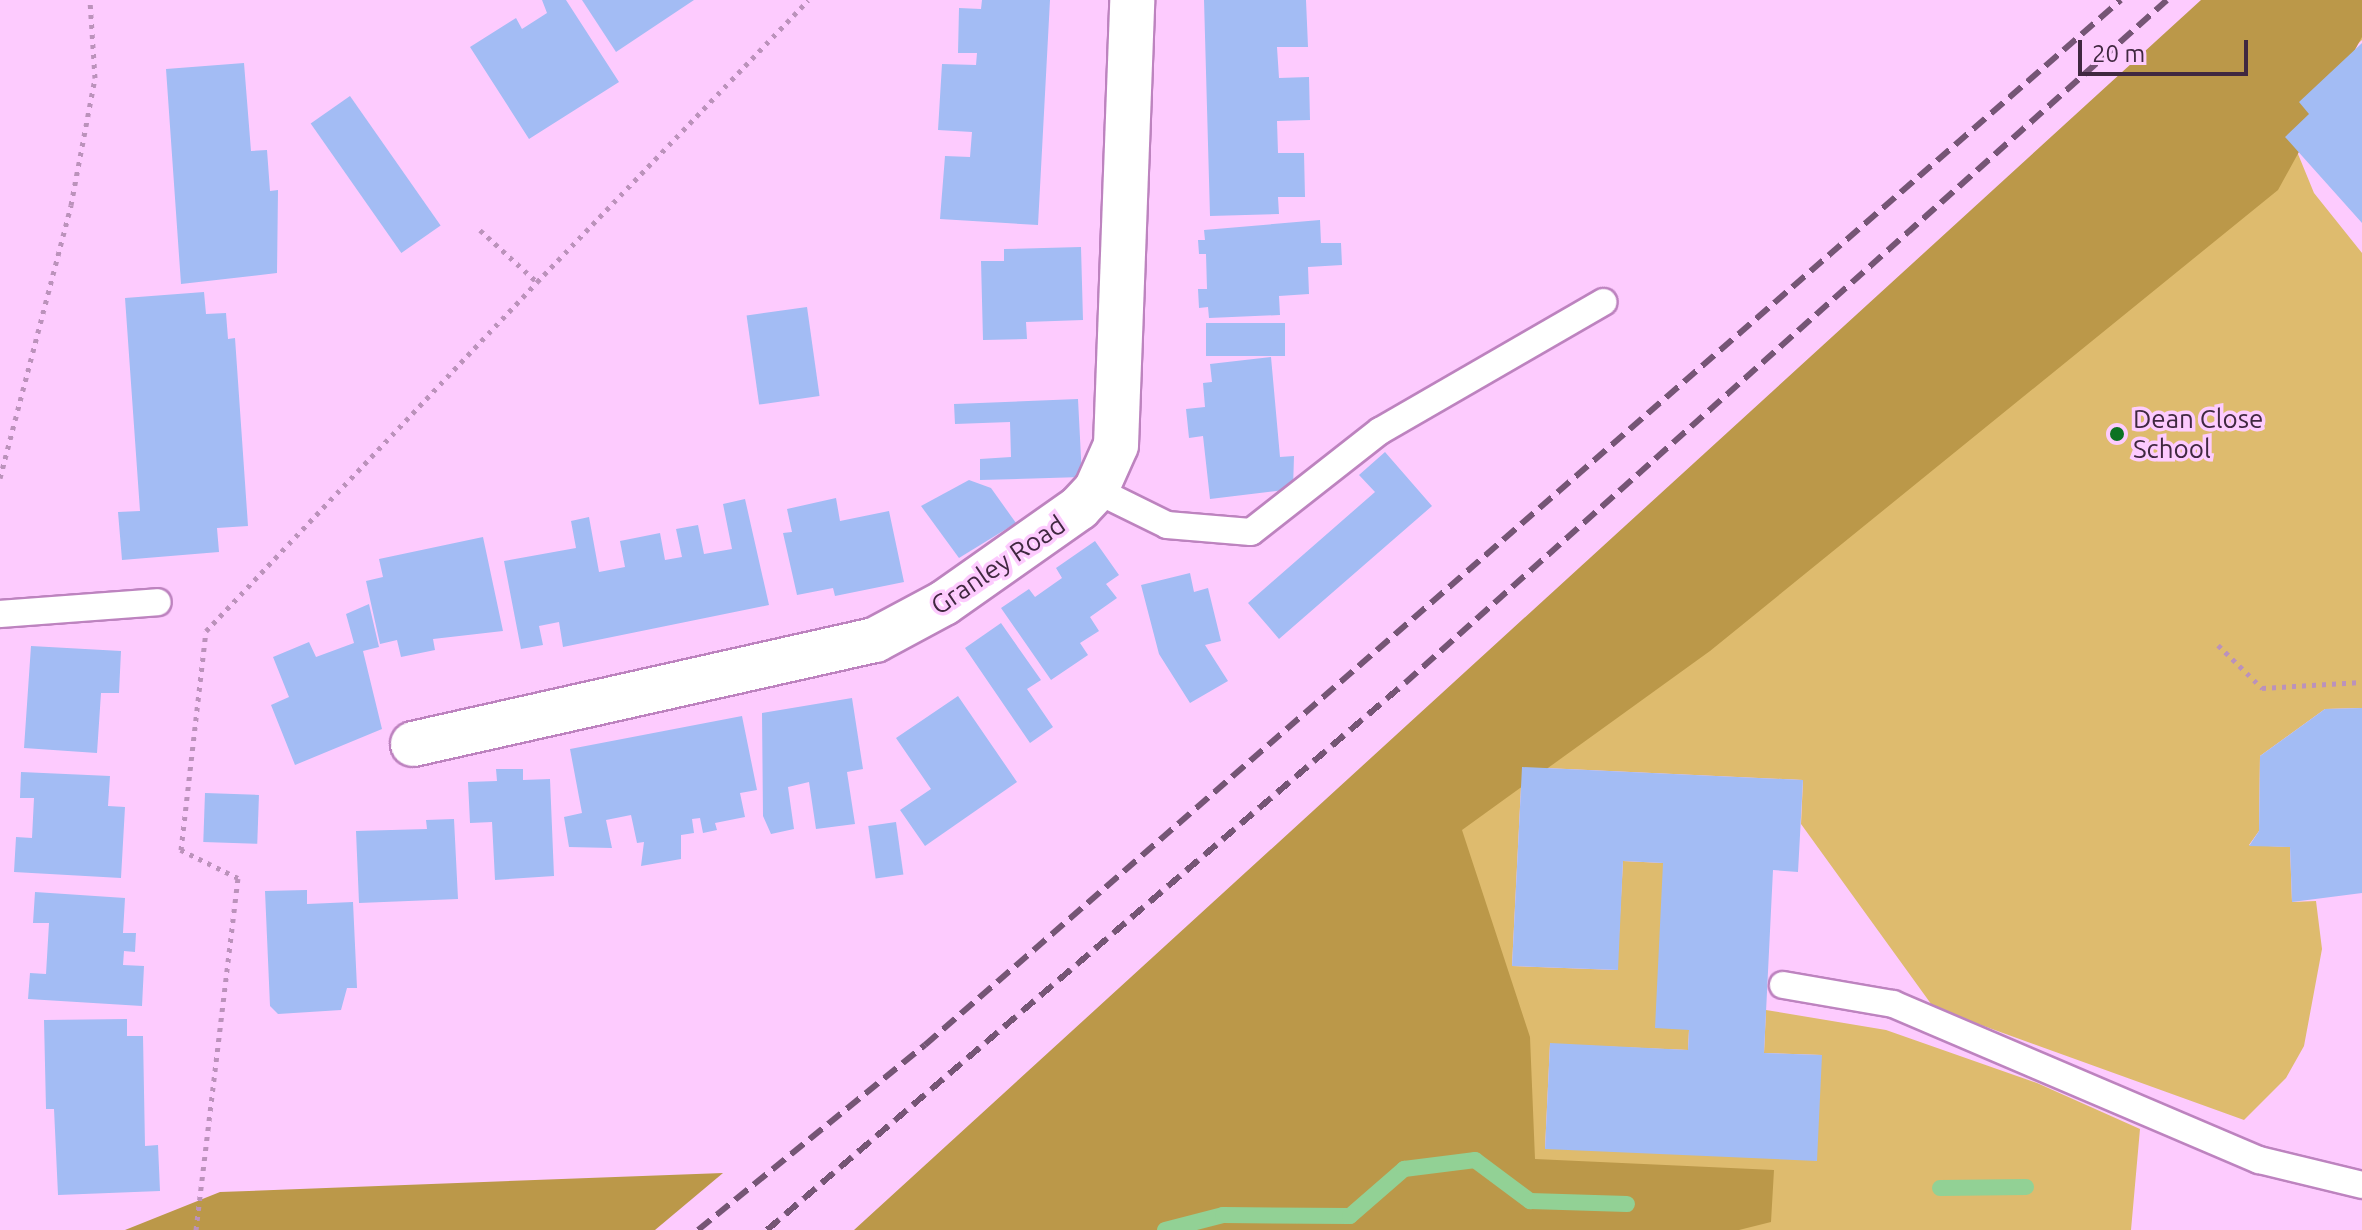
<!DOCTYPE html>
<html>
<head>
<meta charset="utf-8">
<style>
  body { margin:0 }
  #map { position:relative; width:2362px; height:1230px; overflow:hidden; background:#fdcbfe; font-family:Ubuntu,sans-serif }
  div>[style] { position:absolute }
  .green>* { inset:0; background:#debb6e }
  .forest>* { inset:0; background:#bb9849 }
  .stream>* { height:16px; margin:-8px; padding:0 8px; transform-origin:8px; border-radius:8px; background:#92d195 }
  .building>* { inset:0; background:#a3bcf4; transform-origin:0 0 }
  .path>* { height:5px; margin-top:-2.5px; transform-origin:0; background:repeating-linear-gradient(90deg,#bb92bb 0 4px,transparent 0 10px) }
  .roads { filter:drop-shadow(2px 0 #bd83bf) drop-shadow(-2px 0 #bd83bf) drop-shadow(0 2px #bd83bf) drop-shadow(0 -2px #bd83bf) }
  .lane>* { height:26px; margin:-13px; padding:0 13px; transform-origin:13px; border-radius:13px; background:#fff }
  .street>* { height:44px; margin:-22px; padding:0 22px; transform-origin:22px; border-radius:22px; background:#fff }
  .rail>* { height:6px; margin-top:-3px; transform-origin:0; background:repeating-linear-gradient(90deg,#755575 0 16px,transparent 0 24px) }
  .dots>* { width:22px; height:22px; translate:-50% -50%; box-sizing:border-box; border:4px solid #fdcbfe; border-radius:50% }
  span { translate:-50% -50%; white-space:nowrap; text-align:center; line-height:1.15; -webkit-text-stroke:7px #fdcbfe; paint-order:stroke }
  .poi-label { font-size:26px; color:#402840 }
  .left { translate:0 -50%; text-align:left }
  .street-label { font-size:26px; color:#402840 }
  .scale { position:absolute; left:2078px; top:40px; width:170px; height:36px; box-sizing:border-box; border:4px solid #402840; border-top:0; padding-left:10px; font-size:24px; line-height:28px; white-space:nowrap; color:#402840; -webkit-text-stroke:6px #fdcbfe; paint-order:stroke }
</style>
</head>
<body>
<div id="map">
  <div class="green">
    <i style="clip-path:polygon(2362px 27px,2362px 40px,2293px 102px,2298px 154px,2314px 193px,2362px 253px,2362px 708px,2325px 709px,2260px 756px,2259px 831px,2249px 845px,2290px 847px,2292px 902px,2316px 901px,2322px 949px,2304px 1046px,2286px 1078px,2244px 1120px,1934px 1008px,1801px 824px,1803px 780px,1522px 767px,1512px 966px,1617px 970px,1623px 861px,1663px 863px,1689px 1030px,1688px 1050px,1550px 1044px,1545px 1149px,1822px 1055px,1764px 1053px,1766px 1010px,1886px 1030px,2037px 1083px,2140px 1129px,2131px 1230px,1487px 1230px,1383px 842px)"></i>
  </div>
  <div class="forest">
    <i style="clip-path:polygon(2201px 0,2362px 0,2362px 37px,2278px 190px,1710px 651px,1462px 830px,1530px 1037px,1535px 1159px,1774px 1170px,1771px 1222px,1739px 1230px,854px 1230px)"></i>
    <i style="clip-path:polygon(723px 1173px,655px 1230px,125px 1230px,220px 1192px)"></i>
  </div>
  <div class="stream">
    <i style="left:1940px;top:1188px;width:86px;rotate:-0.7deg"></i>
    <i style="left:1165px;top:1230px;width:60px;rotate:-14.5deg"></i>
    <i style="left:1223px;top:1215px;width:127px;rotate:0.5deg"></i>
    <i style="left:1350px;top:1216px;width:72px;rotate:-41deg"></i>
    <i style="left:1404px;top:1169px;width:72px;rotate:-7.2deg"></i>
    <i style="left:1475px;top:1160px;width:69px;rotate:36.7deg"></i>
    <i style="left:1530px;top:1201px;width:97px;rotate:1.8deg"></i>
  </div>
  <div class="building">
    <i style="clip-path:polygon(566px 0,619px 82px,529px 139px,470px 47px,516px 18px,522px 29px,547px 13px,542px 0)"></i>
    <i style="clip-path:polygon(582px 0,694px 0,616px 52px)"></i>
    <i style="clip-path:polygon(982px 0,1050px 0,1038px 225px,940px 219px,945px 156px,970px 157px,972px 132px,938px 130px,942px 64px,976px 65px,977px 53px,958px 53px,959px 8px,981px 9px)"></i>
    <i style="clip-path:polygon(1204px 0,1306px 0,1308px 47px,1277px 47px,1279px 78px,1309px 77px,1310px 120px,1277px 121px,1278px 153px,1304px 153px,1305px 197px,1278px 197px,1279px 214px,1210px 216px)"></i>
    <i style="clip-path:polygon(2362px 43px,2362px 223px,2285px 137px,2309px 114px,2299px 102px)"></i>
    <i style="clip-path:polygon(244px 63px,251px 151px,267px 150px,270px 191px,278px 190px,277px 273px,181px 284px,166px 69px)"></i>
    <i style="left:350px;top:96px;width:158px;height:48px;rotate:55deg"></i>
    <i style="clip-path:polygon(1320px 220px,1321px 243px,1341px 243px,1342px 265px,1308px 267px,1309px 294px,1279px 296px,1280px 315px,1209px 318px,1208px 307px,1199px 308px,1198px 289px,1207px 289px,1206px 254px,1199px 254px,1198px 240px,1205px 240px,1204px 230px)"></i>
    <i style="clip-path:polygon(1081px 247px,1083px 320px,1026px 322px,1027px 339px,983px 340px,981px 261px,1004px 261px,1004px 249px)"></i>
    <i style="clip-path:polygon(204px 292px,206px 314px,226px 313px,228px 339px,235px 338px,248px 526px,217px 528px,219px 552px,122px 560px,118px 512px,140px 511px,125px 298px)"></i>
    <i style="left:807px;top:307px;width:90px;height:61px;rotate:82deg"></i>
    <i style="left:1285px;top:323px;width:33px;height:79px;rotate:90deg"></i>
    <i style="clip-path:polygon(1271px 357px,1280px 457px,1294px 456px,1293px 489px,1210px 499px,1203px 436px,1189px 438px,1186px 409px,1205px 407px,1203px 383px,1212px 382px,1210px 364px)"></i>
    <i style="clip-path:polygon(1078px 399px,1082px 477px,980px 480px,980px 459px,1011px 457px,1010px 422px,955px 424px,954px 404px)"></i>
    <i style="clip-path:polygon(1385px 452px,1432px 506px,1279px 639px,1248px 603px,1375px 492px,1359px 475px)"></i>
    <i style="clip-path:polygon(969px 480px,991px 488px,1016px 523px,959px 558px,921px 506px)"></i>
    <i style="clip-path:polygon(836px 498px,840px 521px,889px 511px,904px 582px,835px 596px,833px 588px,797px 595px,783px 533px,792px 532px,787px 509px)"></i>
    <i style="clip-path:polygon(745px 499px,769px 605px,563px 647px,559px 622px,539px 626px,543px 645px,521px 649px,504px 561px,576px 548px,571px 521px,589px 517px,599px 572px,625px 567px,620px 541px,660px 533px,665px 560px,682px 557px,676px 529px,698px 525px,704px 554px,732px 549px,723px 504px)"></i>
    <i style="clip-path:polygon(483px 537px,503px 631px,433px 639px,435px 650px,401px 657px,397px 640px,380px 644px,366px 581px,383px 577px,379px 559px)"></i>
    <i style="clip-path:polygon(1095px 541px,1119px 575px,1106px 584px,1117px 598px,1090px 617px,1099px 631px,1080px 643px,1088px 655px,1051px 680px,1001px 608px,1029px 589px,1035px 597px,1062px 578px,1056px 568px)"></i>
    <i style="clip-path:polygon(1190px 573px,1194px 592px,1208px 588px,1221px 641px,1205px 645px,1228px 681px,1190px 703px,1159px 654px,1141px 585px)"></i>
    <i style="clip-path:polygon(369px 604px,379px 647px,363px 651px,382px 729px,295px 765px,271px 705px,289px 697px,273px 657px,309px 642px,316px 657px,354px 643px,346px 614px)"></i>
    <i style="clip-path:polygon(1001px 623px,1041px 680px,1027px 689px,1053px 727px,1030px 743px,965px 648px)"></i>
    <i style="clip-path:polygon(31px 646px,121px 651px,119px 693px,101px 693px,97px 753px,24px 748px)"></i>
    <i style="clip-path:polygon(958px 696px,1017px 782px,925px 846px,900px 810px,931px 789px,896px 738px)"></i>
    <i style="clip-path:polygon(852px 698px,863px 769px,847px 772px,855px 824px,816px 829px,809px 782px,788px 787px,794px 829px,771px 834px,763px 816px,762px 713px)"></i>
    <i style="clip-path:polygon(2362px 708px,2362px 893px,2292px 902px,2290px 847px,2249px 846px,2259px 831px,2260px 756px,2325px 709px)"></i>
    <i style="clip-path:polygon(742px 716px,757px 790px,740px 793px,745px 817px,715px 823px,717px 830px,703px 833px,700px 818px,692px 819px,694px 833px,681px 835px,681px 859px,641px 866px,644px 842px,637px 843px,631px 815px,606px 820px,612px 848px,569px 847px,564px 817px,582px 813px,570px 749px)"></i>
    <i style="clip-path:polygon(1522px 767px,1803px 780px,1798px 872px,1773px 870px,1764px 1053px,1822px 1055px,1817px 1161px,1545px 1149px,1550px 1043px,1688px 1050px,1689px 1030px,1655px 1028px,1663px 863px,1623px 861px,1618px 970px,1512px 966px)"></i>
    <i style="clip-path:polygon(496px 769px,523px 769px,523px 780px,550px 779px,554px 876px,495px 880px,492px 822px,470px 823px,468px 782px,497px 781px)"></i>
    <i style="clip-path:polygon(21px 772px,110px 776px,108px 806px,125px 807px,121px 878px,14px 872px,16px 837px,32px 838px,34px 798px,20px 798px)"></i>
    <i style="left:205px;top:793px;width:54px;height:49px;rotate:2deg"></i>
    <i style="clip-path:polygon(454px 819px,458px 899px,359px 903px,356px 831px,427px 829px,426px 820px)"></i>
    <i style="left:896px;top:822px;width:53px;height:28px;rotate:82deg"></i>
    <i style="clip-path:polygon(307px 890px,307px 904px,353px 902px,357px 988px,347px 988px,341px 1010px,278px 1014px,270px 1006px,265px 891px)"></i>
    <i style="clip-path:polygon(35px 892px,125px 898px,123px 933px,136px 933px,135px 952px,124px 951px,123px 965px,144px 966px,142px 1006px,28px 999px,30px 973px,46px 974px,49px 923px,33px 923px)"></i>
    <i style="clip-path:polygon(127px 1019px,127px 1036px,143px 1036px,145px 1146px,158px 1145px,160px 1191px,58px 1195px,54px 1109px,46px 1109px,44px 1020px)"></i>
  </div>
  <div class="path">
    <i style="left:480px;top:230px;width:77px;rotate:42.4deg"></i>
    <i style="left:537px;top:282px;width:391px;rotate:-46.1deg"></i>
    <i style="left:0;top:478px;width:282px;rotate:-75.4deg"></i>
    <i style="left:71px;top:205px;width:129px;rotate:-79.3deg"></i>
    <i style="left:95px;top:78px;width:78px;rotate:-93.7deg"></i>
    <i style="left:2218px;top:645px;width:62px;rotate:44.3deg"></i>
    <i style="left:2262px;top:688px;width:100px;rotate:-3.4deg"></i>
    <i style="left:196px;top:1230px;width:354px;rotate:-83.2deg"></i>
    <i style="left:238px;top:878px;width:64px;rotate:-153.8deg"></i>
    <i style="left:181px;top:850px;width:220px;rotate:-83.5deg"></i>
    <i style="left:206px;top:631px;width:481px;rotate:-46.5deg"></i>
  </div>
  <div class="roads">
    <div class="lane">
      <i style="left:1096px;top:490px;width:79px;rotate:26.2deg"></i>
      <i style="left:1167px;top:525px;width:84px;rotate:4.8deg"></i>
      <i style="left:1251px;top:532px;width:164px;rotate:-38.1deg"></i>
      <i style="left:1380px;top:431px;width:258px;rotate:-30deg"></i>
      <i style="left:0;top:614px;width:158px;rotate:-4.3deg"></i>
      <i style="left:1783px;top:985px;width:112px;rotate:9.8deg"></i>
      <i style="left:1893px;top:1004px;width:398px;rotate:23.1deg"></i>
      <i style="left:2259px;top:1160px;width:106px;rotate:13.6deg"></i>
    </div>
    <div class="street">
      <i style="left:413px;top:744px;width:474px;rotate:-12.7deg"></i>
      <i style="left:875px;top:640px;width:78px;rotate:-28.2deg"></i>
      <i style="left:944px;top:603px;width:165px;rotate:-35.1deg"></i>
      <i style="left:1079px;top:508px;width:25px;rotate:-47deg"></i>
      <i style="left:1096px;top:490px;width:49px;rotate:-66deg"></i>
      <i style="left:1116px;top:445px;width:445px;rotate:-87.9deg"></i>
    </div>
  </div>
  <div class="rail">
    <i style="left:698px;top:1230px;width:293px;rotate:-39.2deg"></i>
    <i style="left:925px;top:1045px;width:1588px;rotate:-41.15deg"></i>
    <i style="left:767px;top:1230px;width:840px;rotate:-40.61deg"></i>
    <i style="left:1405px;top:683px;width:1023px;rotate:-41.87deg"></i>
  </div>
  <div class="dots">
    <i style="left:2117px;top:434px;background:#0c7223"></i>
  </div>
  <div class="poi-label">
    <span class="left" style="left:2133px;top:434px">Dean Close<br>School</span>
  </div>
  <div class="street-label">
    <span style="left:998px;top:565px;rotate:-34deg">Granley Road</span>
  </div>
  <div class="scale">20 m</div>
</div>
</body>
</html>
